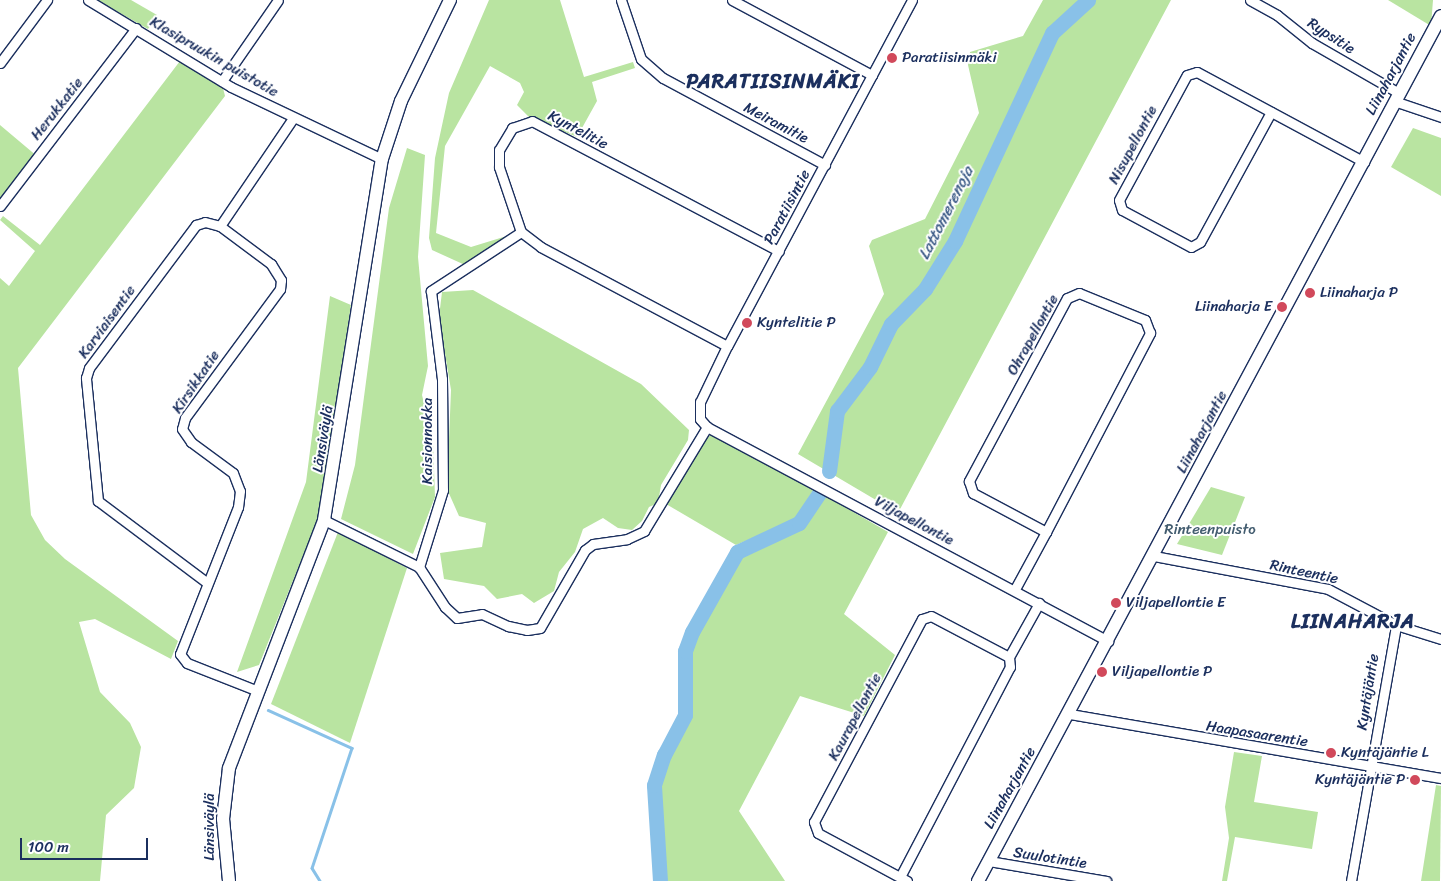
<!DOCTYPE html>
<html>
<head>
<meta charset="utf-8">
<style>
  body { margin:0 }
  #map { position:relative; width:1441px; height:881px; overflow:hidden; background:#fff; font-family:Sriracha,sans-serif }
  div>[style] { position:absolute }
  .green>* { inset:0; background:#b9e4a1 }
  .stream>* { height:2.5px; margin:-1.25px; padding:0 1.25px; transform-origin:1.25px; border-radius:1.25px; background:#89c1e8 }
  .river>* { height:15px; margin:-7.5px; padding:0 7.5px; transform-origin:7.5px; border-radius:7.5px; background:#89c1e8 }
  .roads { filter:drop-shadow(1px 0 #1b2f5e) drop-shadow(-1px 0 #1b2f5e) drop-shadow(0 1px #1b2f5e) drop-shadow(0 -1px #1b2f5e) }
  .minor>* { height:9px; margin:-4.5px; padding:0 4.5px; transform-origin:4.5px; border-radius:4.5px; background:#fff }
  .secondary>* { height:12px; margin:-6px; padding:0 6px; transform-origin:6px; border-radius:6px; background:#fff }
  .dots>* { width:14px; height:14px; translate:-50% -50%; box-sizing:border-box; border:2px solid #fff; border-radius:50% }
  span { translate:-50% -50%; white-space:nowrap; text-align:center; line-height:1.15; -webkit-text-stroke:4px #fff; paint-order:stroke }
  .street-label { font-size:15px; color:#1b2f5e }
  .poi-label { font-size:15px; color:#1b2f5e }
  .left { translate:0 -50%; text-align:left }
  .right { translate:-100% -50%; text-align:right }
  .park-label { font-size:15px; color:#425c6f }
  .water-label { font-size:16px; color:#3c5b87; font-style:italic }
  .district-label { font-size:20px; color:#1b2f5e; font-weight:700; letter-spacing:1px }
  .scale { position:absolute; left:20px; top:838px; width:128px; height:22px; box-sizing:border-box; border:2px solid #1b2f5e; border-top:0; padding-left:6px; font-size:15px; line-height:18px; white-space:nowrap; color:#1b2f5e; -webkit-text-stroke:4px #fff; paint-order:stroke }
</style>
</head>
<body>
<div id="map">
  <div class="green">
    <i style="clip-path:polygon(97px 0,131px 0,157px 15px,148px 29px)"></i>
    <i style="clip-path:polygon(489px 0,560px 0,584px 77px,633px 62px,635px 68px,592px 82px,597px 101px,577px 137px,529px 117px,517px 105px,524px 92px,520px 83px,490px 66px,445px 146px,436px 233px,471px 247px,513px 234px,465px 265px,432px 250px,429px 238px,435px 158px,449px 93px)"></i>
    <i style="clip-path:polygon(1043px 0,1171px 0,898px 513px,798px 454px,884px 294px,869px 246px,872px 240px,925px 219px,979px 113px,968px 65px,970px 52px,1023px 36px)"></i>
    <i style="clip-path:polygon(1388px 0,1433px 0,1431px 26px)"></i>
    <i style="clip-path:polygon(180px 61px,223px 88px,225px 96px,18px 368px,31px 515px,45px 540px,65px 559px,178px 641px,171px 659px,95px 619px,79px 622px,100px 692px,130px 723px,141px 747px,134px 788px,106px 815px,100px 881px,0 881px,0 278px,9px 286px,35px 251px,0 220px,3px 216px,40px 245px)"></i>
    <i style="clip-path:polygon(0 125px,38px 157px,0 206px)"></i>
    <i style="clip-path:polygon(1413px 128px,1441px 138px,1441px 196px,1391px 167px)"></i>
    <i style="clip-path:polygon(407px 148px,425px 155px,418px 257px,428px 366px,422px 395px,433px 441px,435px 497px,413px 554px,341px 519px,355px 465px,389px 208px)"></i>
    <i style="clip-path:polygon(473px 290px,641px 384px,689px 430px,688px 440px,661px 485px,658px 503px,649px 507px,642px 521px,632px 530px,618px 528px,603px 518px,583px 529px,575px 552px,559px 572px,554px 591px,534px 603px,522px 594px,497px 599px,484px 586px,444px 579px,440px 553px,482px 547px,486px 523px,459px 516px,447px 489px,451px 390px,439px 317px,442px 292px)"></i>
    <i style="clip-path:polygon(330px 296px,351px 305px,321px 511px,259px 665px,237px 672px,306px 482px)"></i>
    <i style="clip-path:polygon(712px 435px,814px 489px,795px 520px,736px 545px,666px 504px,704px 438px)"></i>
    <i style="clip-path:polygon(1211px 487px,1245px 497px,1222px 555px,1177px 544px)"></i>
    <i style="clip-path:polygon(822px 494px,888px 532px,844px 614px,895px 655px,864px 716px,800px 696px,739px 811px,785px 881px,665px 881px,660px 779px,688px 721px,691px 700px,687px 664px,692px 640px,735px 560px,801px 525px)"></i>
    <i style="clip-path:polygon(338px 532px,407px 568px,350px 743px,271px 704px)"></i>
    <i style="clip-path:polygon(1234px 752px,1262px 756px,1254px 802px,1318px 812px,1312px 849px,1235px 837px,1227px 881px,1222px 881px,1229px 838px,1225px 807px)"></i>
    <i style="clip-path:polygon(1436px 785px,1441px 786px,1440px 881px,1421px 881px)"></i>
  </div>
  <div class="stream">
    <i style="left:268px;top:710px;width:92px;rotate:24.3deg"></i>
    <i style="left:352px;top:748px;width:126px;rotate:108.4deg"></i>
    <i style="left:312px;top:868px;width:15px;rotate:58deg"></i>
  </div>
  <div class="river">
    <i style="left:829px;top:471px;width:61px;rotate:-82.4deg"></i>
    <i style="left:837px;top:411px;width:55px;rotate:-53.1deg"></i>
    <i style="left:870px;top:367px;width:48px;rotate:-64deg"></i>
    <i style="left:891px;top:324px;width:49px;rotate:-45.8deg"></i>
    <i style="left:925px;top:289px;width:57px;rotate:-58deg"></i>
    <i style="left:955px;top:241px;width:230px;rotate:-65deg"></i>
    <i style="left:1052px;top:33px;width:49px;rotate:-42.5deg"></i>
    <i style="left:660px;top:881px;width:96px;rotate:-93.6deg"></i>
    <i style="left:654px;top:785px;width:32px;rotate:-72deg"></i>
    <i style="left:664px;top:755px;width:45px;rotate:-62.3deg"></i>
    <i style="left:685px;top:715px;width:64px;rotate:-90deg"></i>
    <i style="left:685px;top:651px;width:20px;rotate:-70deg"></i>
    <i style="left:692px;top:632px;width:92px;rotate:-60.6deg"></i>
    <i style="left:737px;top:552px;width:68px;rotate:-25.1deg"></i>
    <i style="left:799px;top:523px;width:36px;rotate:-56deg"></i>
  </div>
  <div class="roads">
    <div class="minor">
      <i style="left:88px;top:0;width:167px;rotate:31.3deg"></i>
      <i style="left:231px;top:87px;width:167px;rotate:25.5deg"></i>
      <i style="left:621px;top:0;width:62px;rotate:71.3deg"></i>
      <i style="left:641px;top:59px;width:29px;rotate:41deg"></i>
      <i style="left:663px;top:78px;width:184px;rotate:28.2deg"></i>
      <i style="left:732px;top:0;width:159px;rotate:28.2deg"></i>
      <i style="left:912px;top:0;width:392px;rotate:118.1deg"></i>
      <i style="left:727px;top:346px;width:62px;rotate:115.7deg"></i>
      <i style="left:700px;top:402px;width:17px;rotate:90deg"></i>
      <i style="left:700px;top:419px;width:11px;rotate:49deg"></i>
      <i style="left:707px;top:427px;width:455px;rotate:28.1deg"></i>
      <i style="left:1250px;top:0;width:31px;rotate:29deg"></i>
      <i style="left:1277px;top:15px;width:45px;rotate:38.7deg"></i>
      <i style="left:1312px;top:43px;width:100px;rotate:29.9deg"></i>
      <i style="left:0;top:63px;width:79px;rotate:-53.3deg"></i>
      <i style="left:222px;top:81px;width:98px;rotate:-55.3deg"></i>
      <i style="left:1394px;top:101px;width:50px;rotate:18.8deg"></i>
      <i style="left:1271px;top:112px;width:148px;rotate:118.6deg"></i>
      <i style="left:1200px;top:242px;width:10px;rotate:151deg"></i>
      <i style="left:1191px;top:247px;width:78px;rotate:-151.8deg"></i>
      <i style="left:1122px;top:210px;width:10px;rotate:-107deg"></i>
      <i style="left:1119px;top:200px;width:142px;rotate:-61.5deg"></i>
      <i style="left:1187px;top:75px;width:10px;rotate:-17deg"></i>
      <i style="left:1197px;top:72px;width:190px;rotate:28.3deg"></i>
      <i style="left:0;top:206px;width:224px;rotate:-52.6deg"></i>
      <i style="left:220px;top:226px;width:130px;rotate:-55.9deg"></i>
      <i style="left:521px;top:232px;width:108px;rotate:146.8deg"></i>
      <i style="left:431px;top:291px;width:89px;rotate:82.9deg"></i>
      <i style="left:442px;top:379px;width:111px;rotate:89.5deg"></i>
      <i style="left:443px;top:490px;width:81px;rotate:107.3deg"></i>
      <i style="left:419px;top:567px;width:48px;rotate:57deg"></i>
      <i style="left:445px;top:607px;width:16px;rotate:43deg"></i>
      <i style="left:457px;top:618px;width:25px;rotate:-9deg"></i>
      <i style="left:482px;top:614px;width:29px;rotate:25deg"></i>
      <i style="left:508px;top:626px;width:19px;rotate:12deg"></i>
      <i style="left:527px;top:630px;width:13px;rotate:-9deg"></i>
      <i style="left:540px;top:628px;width:90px;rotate:-60deg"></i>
      <i style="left:585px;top:550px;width:10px;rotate:-37deg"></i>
      <i style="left:593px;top:544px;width:34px;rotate:-8deg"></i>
      <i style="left:627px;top:539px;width:19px;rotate:-25deg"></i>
      <i style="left:644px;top:531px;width:122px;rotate:-58.8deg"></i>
      <i style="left:727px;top:346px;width:211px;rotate:-152deg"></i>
      <i style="left:541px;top:247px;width:25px;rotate:-143deg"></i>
      <i style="left:521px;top:232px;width:69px;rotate:-108.7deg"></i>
      <i style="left:499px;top:167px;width:17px;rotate:-90deg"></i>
      <i style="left:499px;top:150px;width:26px;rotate:-59deg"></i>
      <i style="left:512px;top:128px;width:21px;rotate:-19deg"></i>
      <i style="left:532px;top:121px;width:279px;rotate:27.8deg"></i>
      <i style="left:324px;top:520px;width:106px;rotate:26.3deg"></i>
      <i style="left:1154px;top:556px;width:177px;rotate:10.7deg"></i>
      <i style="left:1328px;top:589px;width:77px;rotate:27.9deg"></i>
      <i style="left:1396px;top:625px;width:47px;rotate:17.3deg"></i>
      <i style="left:206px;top:582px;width:135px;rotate:-143.1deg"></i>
      <i style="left:98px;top:501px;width:124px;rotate:-95.6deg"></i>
      <i style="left:86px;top:378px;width:10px;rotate:-73deg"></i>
      <i style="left:89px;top:368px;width:179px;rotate:-53.2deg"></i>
      <i style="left:196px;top:225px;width:9px;rotate:-18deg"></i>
      <i style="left:205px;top:222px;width:16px;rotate:15deg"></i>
      <i style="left:220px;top:226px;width:64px;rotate:36.7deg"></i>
      <i style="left:271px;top:264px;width:19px;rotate:58deg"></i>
      <i style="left:281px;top:280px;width:9px;rotate:96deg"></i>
      <i style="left:280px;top:289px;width:160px;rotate:126.4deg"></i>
      <i style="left:185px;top:418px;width:11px;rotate:105deg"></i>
      <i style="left:182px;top:429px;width:16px;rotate:55deg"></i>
      <i style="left:191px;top:442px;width:52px;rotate:36.4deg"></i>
      <i style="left:233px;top:473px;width:19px;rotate:69deg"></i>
      <i style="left:240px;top:491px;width:16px;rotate:97deg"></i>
      <i style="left:238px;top:507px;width:158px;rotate:111.5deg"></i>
      <i style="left:180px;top:654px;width:11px;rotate:52deg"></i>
      <i style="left:187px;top:663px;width:76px;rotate:21.5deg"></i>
      <i style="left:1015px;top:589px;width:65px;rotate:-61.5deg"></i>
      <i style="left:1046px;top:532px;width:225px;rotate:-62.4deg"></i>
      <i style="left:1150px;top:333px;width:14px;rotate:-111deg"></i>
      <i style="left:1145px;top:320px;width:71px;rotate:-157.8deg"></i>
      <i style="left:1079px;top:293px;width:13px;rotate:157deg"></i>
      <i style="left:1067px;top:298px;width:208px;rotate:118.2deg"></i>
      <i style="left:969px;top:481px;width:13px;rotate:72deg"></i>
      <i style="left:973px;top:493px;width:83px;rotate:28.1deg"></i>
      <i style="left:1070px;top:714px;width:376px;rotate:9.8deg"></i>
      <i style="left:989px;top:861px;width:119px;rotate:9.7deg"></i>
      <i style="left:900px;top:877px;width:237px;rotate:-62.4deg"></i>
      <i style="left:1010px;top:667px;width:10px;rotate:-96deg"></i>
      <i style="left:907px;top:881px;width:101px;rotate:-151.7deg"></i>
      <i style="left:818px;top:833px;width:12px;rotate:-110deg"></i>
      <i style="left:814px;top:822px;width:230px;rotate:-62deg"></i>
      <i style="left:922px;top:619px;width:9px;rotate:-18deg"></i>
      <i style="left:931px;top:616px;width:88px;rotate:27.7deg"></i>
      <i style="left:1009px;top:657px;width:62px;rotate:-60.9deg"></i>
      <i style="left:1351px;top:881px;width:260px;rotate:-80deg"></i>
    </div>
    <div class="secondary">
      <i style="left:229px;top:881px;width:62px;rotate:-95.5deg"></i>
      <i style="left:223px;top:819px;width:51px;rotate:-83.3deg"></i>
      <i style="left:229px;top:768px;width:266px;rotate:-69deg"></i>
      <i style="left:324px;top:520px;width:366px;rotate:-80.9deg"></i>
      <i style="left:382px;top:159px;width:61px;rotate:-71.9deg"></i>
      <i style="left:401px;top:101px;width:112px;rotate:-64.1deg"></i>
      <i style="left:978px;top:881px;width:981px;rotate:-61.84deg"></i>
    </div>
  </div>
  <div class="dots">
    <i style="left:892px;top:58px;background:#d1495b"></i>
    <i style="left:1310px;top:293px;background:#d1495b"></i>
    <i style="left:1282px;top:307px;background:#d1495b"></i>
    <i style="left:747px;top:323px;background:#d1495b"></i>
    <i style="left:1116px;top:603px;background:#d1495b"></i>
    <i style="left:1102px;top:672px;background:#d1495b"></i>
    <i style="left:1331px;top:753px;background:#d1495b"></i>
    <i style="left:1415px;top:780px;background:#d1495b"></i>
  </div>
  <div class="street-label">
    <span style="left:1331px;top:36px;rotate:33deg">Rypsitie</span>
    <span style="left:214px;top:57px;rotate:30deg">Klasipruukin puistotie</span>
    <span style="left:1391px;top:74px;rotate:-62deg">Liinaharjantie</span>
    <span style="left:57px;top:109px;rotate:-52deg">Herukkatie</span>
    <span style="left:776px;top:123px;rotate:28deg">Meiramitie</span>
    <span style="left:578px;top:130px;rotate:28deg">Kyntelitie</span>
    <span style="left:1133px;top:145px;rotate:-62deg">Nisupellontie</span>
    <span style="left:787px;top:207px;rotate:-62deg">Paratiisintie</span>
    <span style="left:107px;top:322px;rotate:-54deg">Karviaisentie</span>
    <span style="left:1033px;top:335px;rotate:-61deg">Ohrapellontie</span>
    <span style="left:196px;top:382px;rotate:-56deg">Kirsikkatie</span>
    <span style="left:1202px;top:432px;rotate:-62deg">Liinaharjantie</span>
    <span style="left:323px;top:439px;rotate:-81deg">Länsiväylä</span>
    <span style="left:428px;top:441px;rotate:-90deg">Kaisionnokka</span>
    <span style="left:914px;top:521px;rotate:28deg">Viljapellontie</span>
    <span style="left:1304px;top:572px;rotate:12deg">Rinteentie</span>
    <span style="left:1368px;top:692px;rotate:-81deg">Kyntäjäntie</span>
    <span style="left:855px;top:717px;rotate:-62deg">Kaurapellontie</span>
    <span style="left:1257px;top:734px;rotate:9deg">Haapasaarentie</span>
    <span style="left:1010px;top:788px;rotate:-61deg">Liinaharjantie</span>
    <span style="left:210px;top:827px;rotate:-90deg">Länsiväylä</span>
    <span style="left:1050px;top:858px;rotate:9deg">Suulotintie</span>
  </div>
  <div class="poi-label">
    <span class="left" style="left:902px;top:58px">Paratiisinmäki</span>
    <span class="left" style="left:1320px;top:293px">Liinaharja P</span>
    <span class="right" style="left:1272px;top:307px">Liinaharja E</span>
    <span class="left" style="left:757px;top:323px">Kyntelitie P</span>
    <span class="left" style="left:1126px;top:603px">Viljapellontie E</span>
    <span class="left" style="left:1112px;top:672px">Viljapellontie P</span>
    <span class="left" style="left:1341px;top:753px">Kyntäjäntie L</span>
    <span class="right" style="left:1405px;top:780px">Kyntäjäntie P</span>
  </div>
  <div class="park-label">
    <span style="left:1210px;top:530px">Rinteenpuisto</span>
  </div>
  <div class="water-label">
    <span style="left:946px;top:213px;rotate:-63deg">Lattomerenoja</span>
  </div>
  <div class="district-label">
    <span style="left:773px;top:81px">PARATIISINMÄKI</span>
    <span style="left:1353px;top:621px">LIINAHARJA</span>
  </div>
  <div class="scale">100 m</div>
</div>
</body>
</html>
